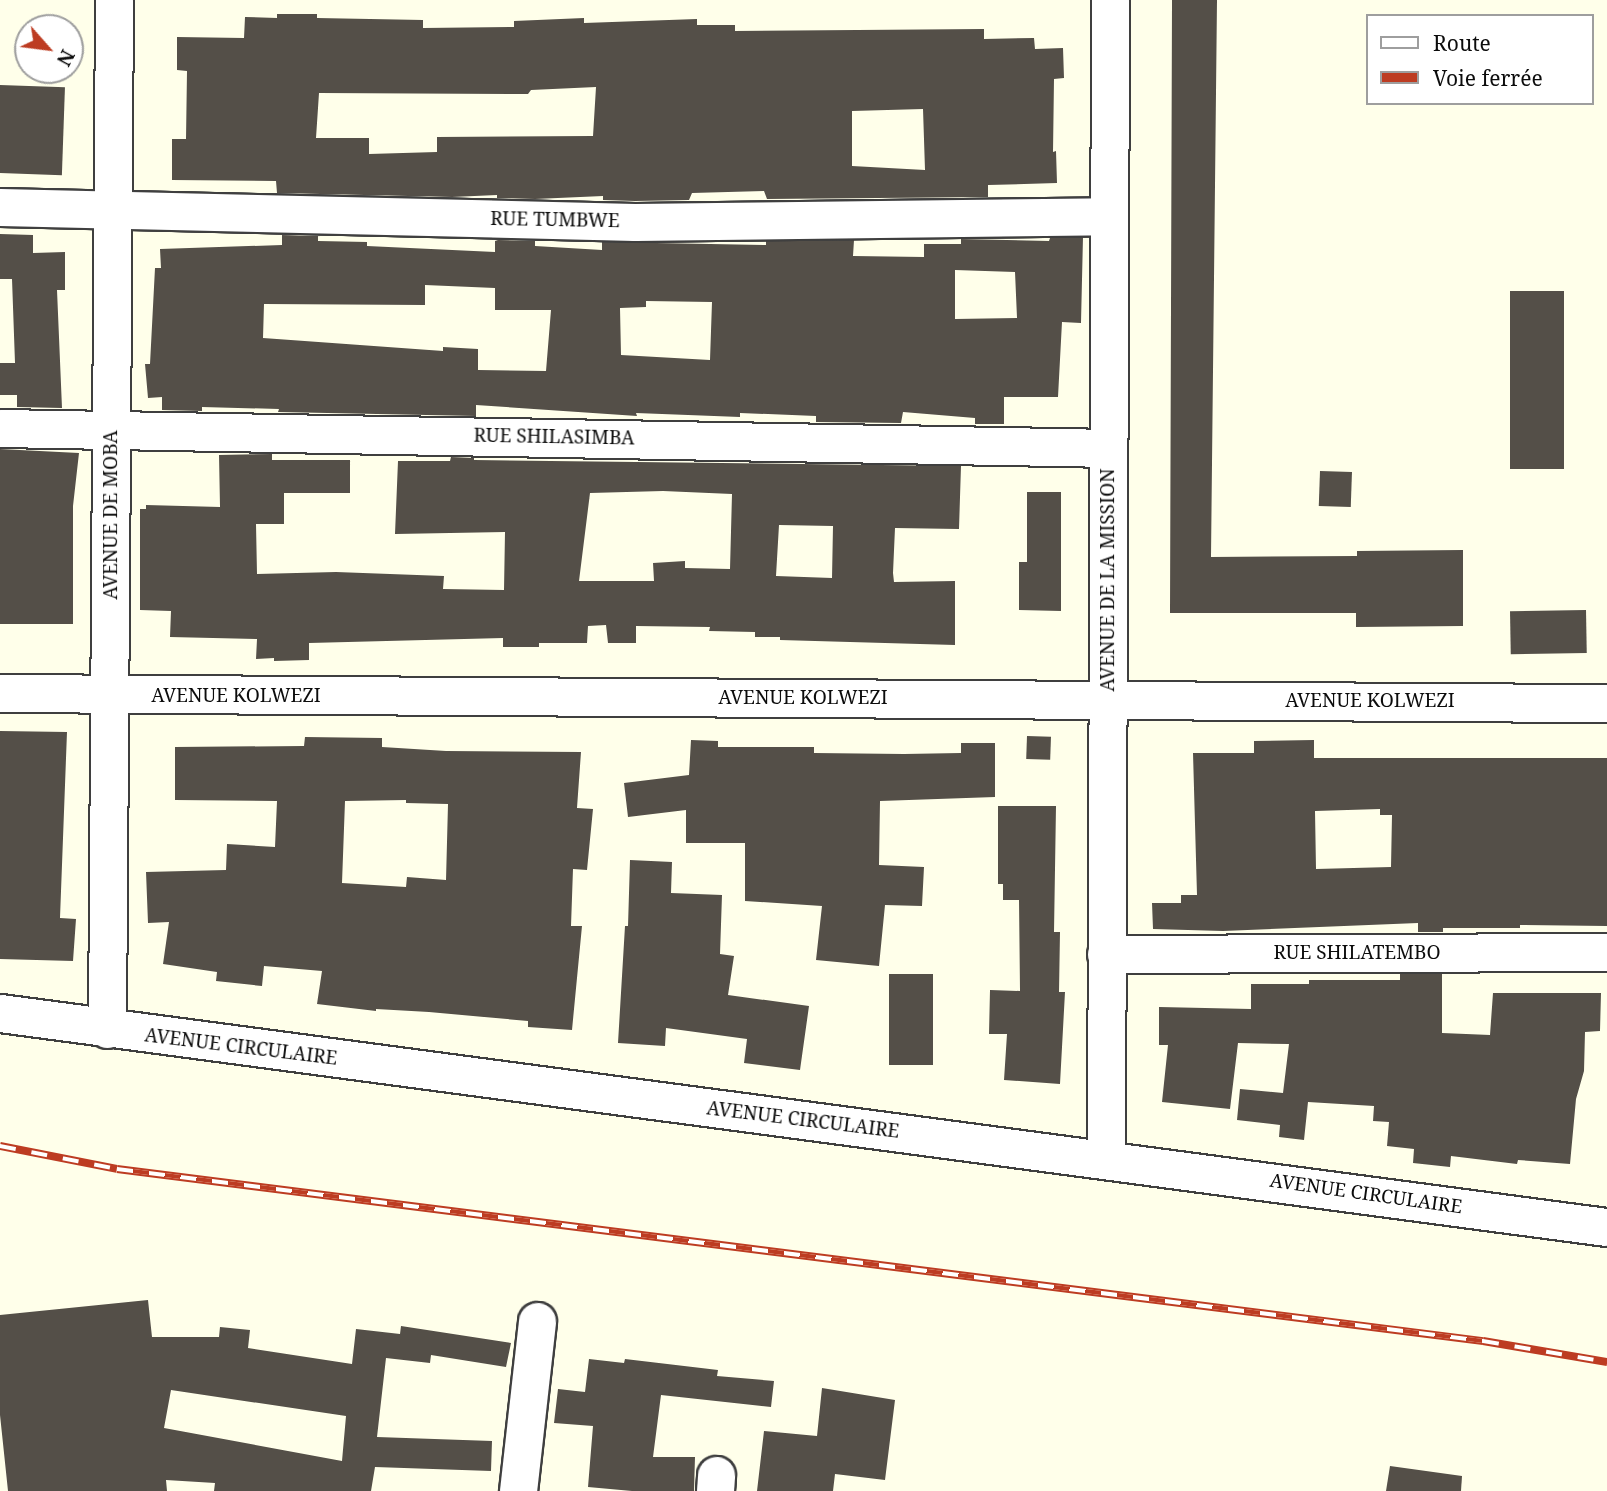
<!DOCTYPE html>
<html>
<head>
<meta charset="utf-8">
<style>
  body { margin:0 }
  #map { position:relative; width:1607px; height:1491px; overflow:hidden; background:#ffffea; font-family:"Noto Serif",serif }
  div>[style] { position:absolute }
  .building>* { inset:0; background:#544f48; transform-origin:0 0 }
  .roads { filter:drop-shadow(2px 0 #3f3f3f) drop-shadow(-2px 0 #3f3f3f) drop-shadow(0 2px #3f3f3f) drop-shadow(0 -2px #3f3f3f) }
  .minor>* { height:37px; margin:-18.5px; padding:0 18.5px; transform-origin:18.5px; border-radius:18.5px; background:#fff }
  .rail>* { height:8px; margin-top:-4px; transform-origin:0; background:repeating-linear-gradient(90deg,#fff 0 16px,#bd3c22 0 32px); box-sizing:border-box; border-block:2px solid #bd3c22 }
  span { translate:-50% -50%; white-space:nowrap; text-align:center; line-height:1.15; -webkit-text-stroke:7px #fff; paint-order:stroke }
  .street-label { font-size:19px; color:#0c0c0c }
  .legend { position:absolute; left:1366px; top:14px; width:228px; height:91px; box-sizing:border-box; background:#fff; border:2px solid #9e9e9e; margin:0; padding:9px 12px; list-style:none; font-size:21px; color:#0c0c0c }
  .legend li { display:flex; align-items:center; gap:14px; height:35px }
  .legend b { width:35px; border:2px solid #9e9e9e }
  .north { position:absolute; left:14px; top:14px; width:70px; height:70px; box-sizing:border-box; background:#fff; border:2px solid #9e9e9e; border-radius:50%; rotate:118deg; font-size:19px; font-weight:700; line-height:28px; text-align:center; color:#0c0c0c }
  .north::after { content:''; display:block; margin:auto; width:24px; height:32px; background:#bd3c22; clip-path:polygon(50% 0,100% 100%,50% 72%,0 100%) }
</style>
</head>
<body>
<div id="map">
  <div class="building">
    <i style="clip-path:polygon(1172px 0,1217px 0,1211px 557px,1357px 556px,1357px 551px,1463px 550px,1463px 626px,1356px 627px,1356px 613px,1170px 613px)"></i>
    <i style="clip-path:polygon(evenodd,277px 14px,317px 14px,317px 18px,423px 20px,423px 28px,514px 27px,514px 21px,584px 18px,584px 23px,697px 19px,697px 25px,735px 25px,735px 31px,984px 29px,984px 39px,1034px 38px,1035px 49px,1063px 48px,1064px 78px,1054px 79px,1053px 152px,1056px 151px,1057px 183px,988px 185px,988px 197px,767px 199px,764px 191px,692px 193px,689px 200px,635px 201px,603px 200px,603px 196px,535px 199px,497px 198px,497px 195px,452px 197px,277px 193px,276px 181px,172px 180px,172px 139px,186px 139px,187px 71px,177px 70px,177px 37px,244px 38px,245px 17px,277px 18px,277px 14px,596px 87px,593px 136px,437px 137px,437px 152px,369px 154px,369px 138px,316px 138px,319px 93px,528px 94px,531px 90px,596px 87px,277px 14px,923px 109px,925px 170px,852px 166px,852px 111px,923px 109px)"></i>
    <i style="left:0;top:85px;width:65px;height:88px;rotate:2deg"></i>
    <i style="clip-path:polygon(0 234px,33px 235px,33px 253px,65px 252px,65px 290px,57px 290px,62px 408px,17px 407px,17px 395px,0 395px,0 363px,15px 363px,12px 279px,0 279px)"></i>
    <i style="clip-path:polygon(evenodd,282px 235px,318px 236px,318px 241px,367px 242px,367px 246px,495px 252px,495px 241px,498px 240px,535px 241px,535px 246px,602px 250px,602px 242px,766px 245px,766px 241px,854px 240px,853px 256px,924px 257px,924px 244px,961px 244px,961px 239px,1049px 241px,1050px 238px,1083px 237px,1081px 323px,1062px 322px,1058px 397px,1004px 397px,1004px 424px,975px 424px,975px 418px,903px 412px,901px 423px,816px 422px,816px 416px,740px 413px,740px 417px,636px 413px,637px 416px,476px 405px,476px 416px,278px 412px,279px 409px,202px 407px,202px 411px,162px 410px,162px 397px,148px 398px,145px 364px,150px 364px,155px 268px,161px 268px,160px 249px,282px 245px,282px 235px,955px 270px,1015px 272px,1017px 318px,955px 319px,955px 270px,282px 235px,425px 285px,495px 288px,495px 310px,551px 310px,546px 371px,478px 370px,478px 349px,443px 347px,443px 351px,263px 338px,264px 304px,425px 305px,425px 285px,282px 235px,646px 301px,712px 302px,710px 360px,621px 355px,620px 308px,646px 307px,646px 301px)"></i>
    <i style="left:1510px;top:291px;width:54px;height:178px"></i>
    <i style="clip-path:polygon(0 449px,79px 453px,73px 506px,73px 624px,0 624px)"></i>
    <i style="clip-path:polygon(evenodd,272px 454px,272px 460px,350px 460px,350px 493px,284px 493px,284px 524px,256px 524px,257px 574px,336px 572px,444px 576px,443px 589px,504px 590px,505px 532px,395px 534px,398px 461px,450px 461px,451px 457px,474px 458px,474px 460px,961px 466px,959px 529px,895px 528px,893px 573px,894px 582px,955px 581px,955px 645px,780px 640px,780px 637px,755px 637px,755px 632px,709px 631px,710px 627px,636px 626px,636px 643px,608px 643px,606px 625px,588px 626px,587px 643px,539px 643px,539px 647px,503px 647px,503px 638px,309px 643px,309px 660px,274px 661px,274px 658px,256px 659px,257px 639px,170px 637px,171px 611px,140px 610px,140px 509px,146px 509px,146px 505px,220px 507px,219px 455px,272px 454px,663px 491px,732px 494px,730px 569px,685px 568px,685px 561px,653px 563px,654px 581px,579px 581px,590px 493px,663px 491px,272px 454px,779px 525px,833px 526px,832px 578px,776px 576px,779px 525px)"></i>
    <i style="left:1320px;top:471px;width:32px;height:35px;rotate:2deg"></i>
    <i style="clip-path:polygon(1027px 492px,1061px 492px,1061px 611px,1019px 610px,1019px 562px,1027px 562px)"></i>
    <i style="left:1586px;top:610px;width:43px;height:76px;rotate:89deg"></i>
    <i style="clip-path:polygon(0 731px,67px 732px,60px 918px,76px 919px,73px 961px,0 959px)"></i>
    <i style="left:1027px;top:736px;width:24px;height:23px;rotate:2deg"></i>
    <i style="clip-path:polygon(evenodd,305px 737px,382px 738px,382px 747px,446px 751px,581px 752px,577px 808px,593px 809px,587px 870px,573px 869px,571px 926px,582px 926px,572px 1030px,528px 1027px,528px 1021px,429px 1012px,376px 1009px,376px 1011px,317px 1004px,322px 971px,264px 966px,262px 986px,216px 981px,217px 972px,163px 964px,169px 922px,148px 923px,146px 872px,226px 870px,227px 844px,275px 847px,277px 801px,175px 800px,175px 747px,304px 746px,305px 737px,406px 800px,406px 803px,448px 804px,446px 880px,407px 877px,406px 887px,342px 883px,345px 801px,406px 800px)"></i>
    <i style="clip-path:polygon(691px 740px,718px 741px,718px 747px,814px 747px,814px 753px,904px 754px,961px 753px,961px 743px,995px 743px,995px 797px,880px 801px,879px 865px,924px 867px,922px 906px,885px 905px,879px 966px,816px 960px,822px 906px,745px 901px,745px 843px,686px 843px,686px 810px,628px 817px,624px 783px,689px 775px)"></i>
    <i style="clip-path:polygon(evenodd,1314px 740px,1314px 758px,1607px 758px,1607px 926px,1520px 925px,1520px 928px,1443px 928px,1443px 932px,1418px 932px,1418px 923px,1223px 931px,1153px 929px,1152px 903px,1181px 903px,1181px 895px,1197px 895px,1193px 753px,1254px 753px,1254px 741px,1314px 740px,1380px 809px,1380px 815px,1392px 815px,1391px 867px,1316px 869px,1315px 811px,1380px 809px)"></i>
    <i style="clip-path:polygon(998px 806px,1056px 806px,1054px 932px,1060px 932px,1059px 992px,1065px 992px,1060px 1084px,1004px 1080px,1007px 1034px,989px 1034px,990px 990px,1020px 991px,1019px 900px,1003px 900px,1003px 884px,998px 884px)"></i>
    <i style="clip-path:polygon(630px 860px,672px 862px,671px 893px,722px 895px,720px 954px,734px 956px,728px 995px,809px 1006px,800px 1070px,744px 1063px,747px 1039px,666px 1028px,665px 1046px,618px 1043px,625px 926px,628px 926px)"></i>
    <i style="left:889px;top:974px;width:44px;height:91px"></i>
    <i style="clip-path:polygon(1400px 974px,1442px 974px,1442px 1033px,1490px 1035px,1493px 993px,1601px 993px,1600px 1031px,1585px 1032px,1584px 1071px,1576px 1099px,1570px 1164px,1518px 1160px,1517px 1164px,1451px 1156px,1450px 1167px,1413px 1163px,1414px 1149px,1387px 1146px,1389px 1122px,1373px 1121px,1374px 1106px,1308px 1102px,1304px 1140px,1279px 1137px,1280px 1125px,1237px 1120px,1240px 1089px,1283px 1093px,1289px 1044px,1238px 1043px,1230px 1109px,1162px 1102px,1168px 1045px,1159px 1045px,1159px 1007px,1251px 1009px,1251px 984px,1309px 984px,1309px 980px,1400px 980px)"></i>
    <i style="clip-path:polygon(evenodd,148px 1300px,152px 1337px,219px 1337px,220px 1327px,250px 1330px,248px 1348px,352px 1364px,356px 1329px,400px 1334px,401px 1326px,511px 1343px,506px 1367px,431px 1355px,430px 1363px,386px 1358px,377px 1437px,492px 1441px,491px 1471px,375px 1467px,371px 1491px,214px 1491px,215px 1483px,166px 1480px,167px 1491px,8px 1491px,0 1415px,0 1315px,148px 1300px,171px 1390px,346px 1416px,342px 1461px,164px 1428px,171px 1390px)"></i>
    <i style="clip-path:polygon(589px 1359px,624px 1363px,625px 1359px,718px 1370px,717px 1376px,774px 1381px,771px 1407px,661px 1395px,653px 1457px,695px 1457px,694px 1491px,632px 1491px,588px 1487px,593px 1426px,554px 1423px,558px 1389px,585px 1392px)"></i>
    <i style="clip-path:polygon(822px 1388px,895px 1400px,885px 1480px,835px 1474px,833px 1491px,757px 1491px,764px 1431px,817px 1436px)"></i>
    <i style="clip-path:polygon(1390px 1466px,1462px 1476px,1461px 1491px,1386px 1491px)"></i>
  </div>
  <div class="roads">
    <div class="minor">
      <i style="left:0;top:207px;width:635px;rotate:1.35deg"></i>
      <i style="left:635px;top:222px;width:474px;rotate:-0.7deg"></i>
      <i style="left:0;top:428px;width:1108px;rotate:1.03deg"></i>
      <i style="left:0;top:693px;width:1607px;rotate:0.36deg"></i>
      <i style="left:1106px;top:954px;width:501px;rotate:-0.23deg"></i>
      <i style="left:0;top:1013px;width:1621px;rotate:7.59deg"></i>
      <i style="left:107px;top:1029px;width:1029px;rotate:-89.61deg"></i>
      <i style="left:1106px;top:1159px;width:1159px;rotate:-89.8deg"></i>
      <i style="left:518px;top:1491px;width:171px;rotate:-83.6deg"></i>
      <i style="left:715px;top:1491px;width:16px;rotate:-86deg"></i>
    </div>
  </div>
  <div class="rail">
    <i style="left:0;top:1146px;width:119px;rotate:11.1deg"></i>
    <i style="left:117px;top:1169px;width:1377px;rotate:7.18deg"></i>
    <i style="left:1483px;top:1341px;width:126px;rotate:9.6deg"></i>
  </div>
  <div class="street-label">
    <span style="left:555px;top:220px;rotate:1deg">RUE TUMBWE</span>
    <span style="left:554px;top:437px;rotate:1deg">RUE SHILASIMBA</span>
    <span style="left:111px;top:515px;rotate:-90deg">AVENUE DE MOBA</span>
    <span style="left:1108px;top:580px;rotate:-90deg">AVENUE DE LA MISSION</span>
    <span style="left:236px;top:696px">AVENUE KOLWEZI</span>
    <span style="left:803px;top:698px">AVENUE KOLWEZI</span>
    <span style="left:1370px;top:701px">AVENUE KOLWEZI</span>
    <span style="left:1357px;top:953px">RUE SHILATEMBO</span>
    <span style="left:241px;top:1047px;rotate:7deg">AVENUE CIRCULAIRE</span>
    <span style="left:803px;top:1120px;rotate:7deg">AVENUE CIRCULAIRE</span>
    <span style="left:1366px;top:1194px;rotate:8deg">AVENUE CIRCULAIRE</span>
  </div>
  <ul class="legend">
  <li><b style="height:9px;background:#fff"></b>Route</li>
  <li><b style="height:9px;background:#bd3c22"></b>Voie ferrée</li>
  </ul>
  <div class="north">N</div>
</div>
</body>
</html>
